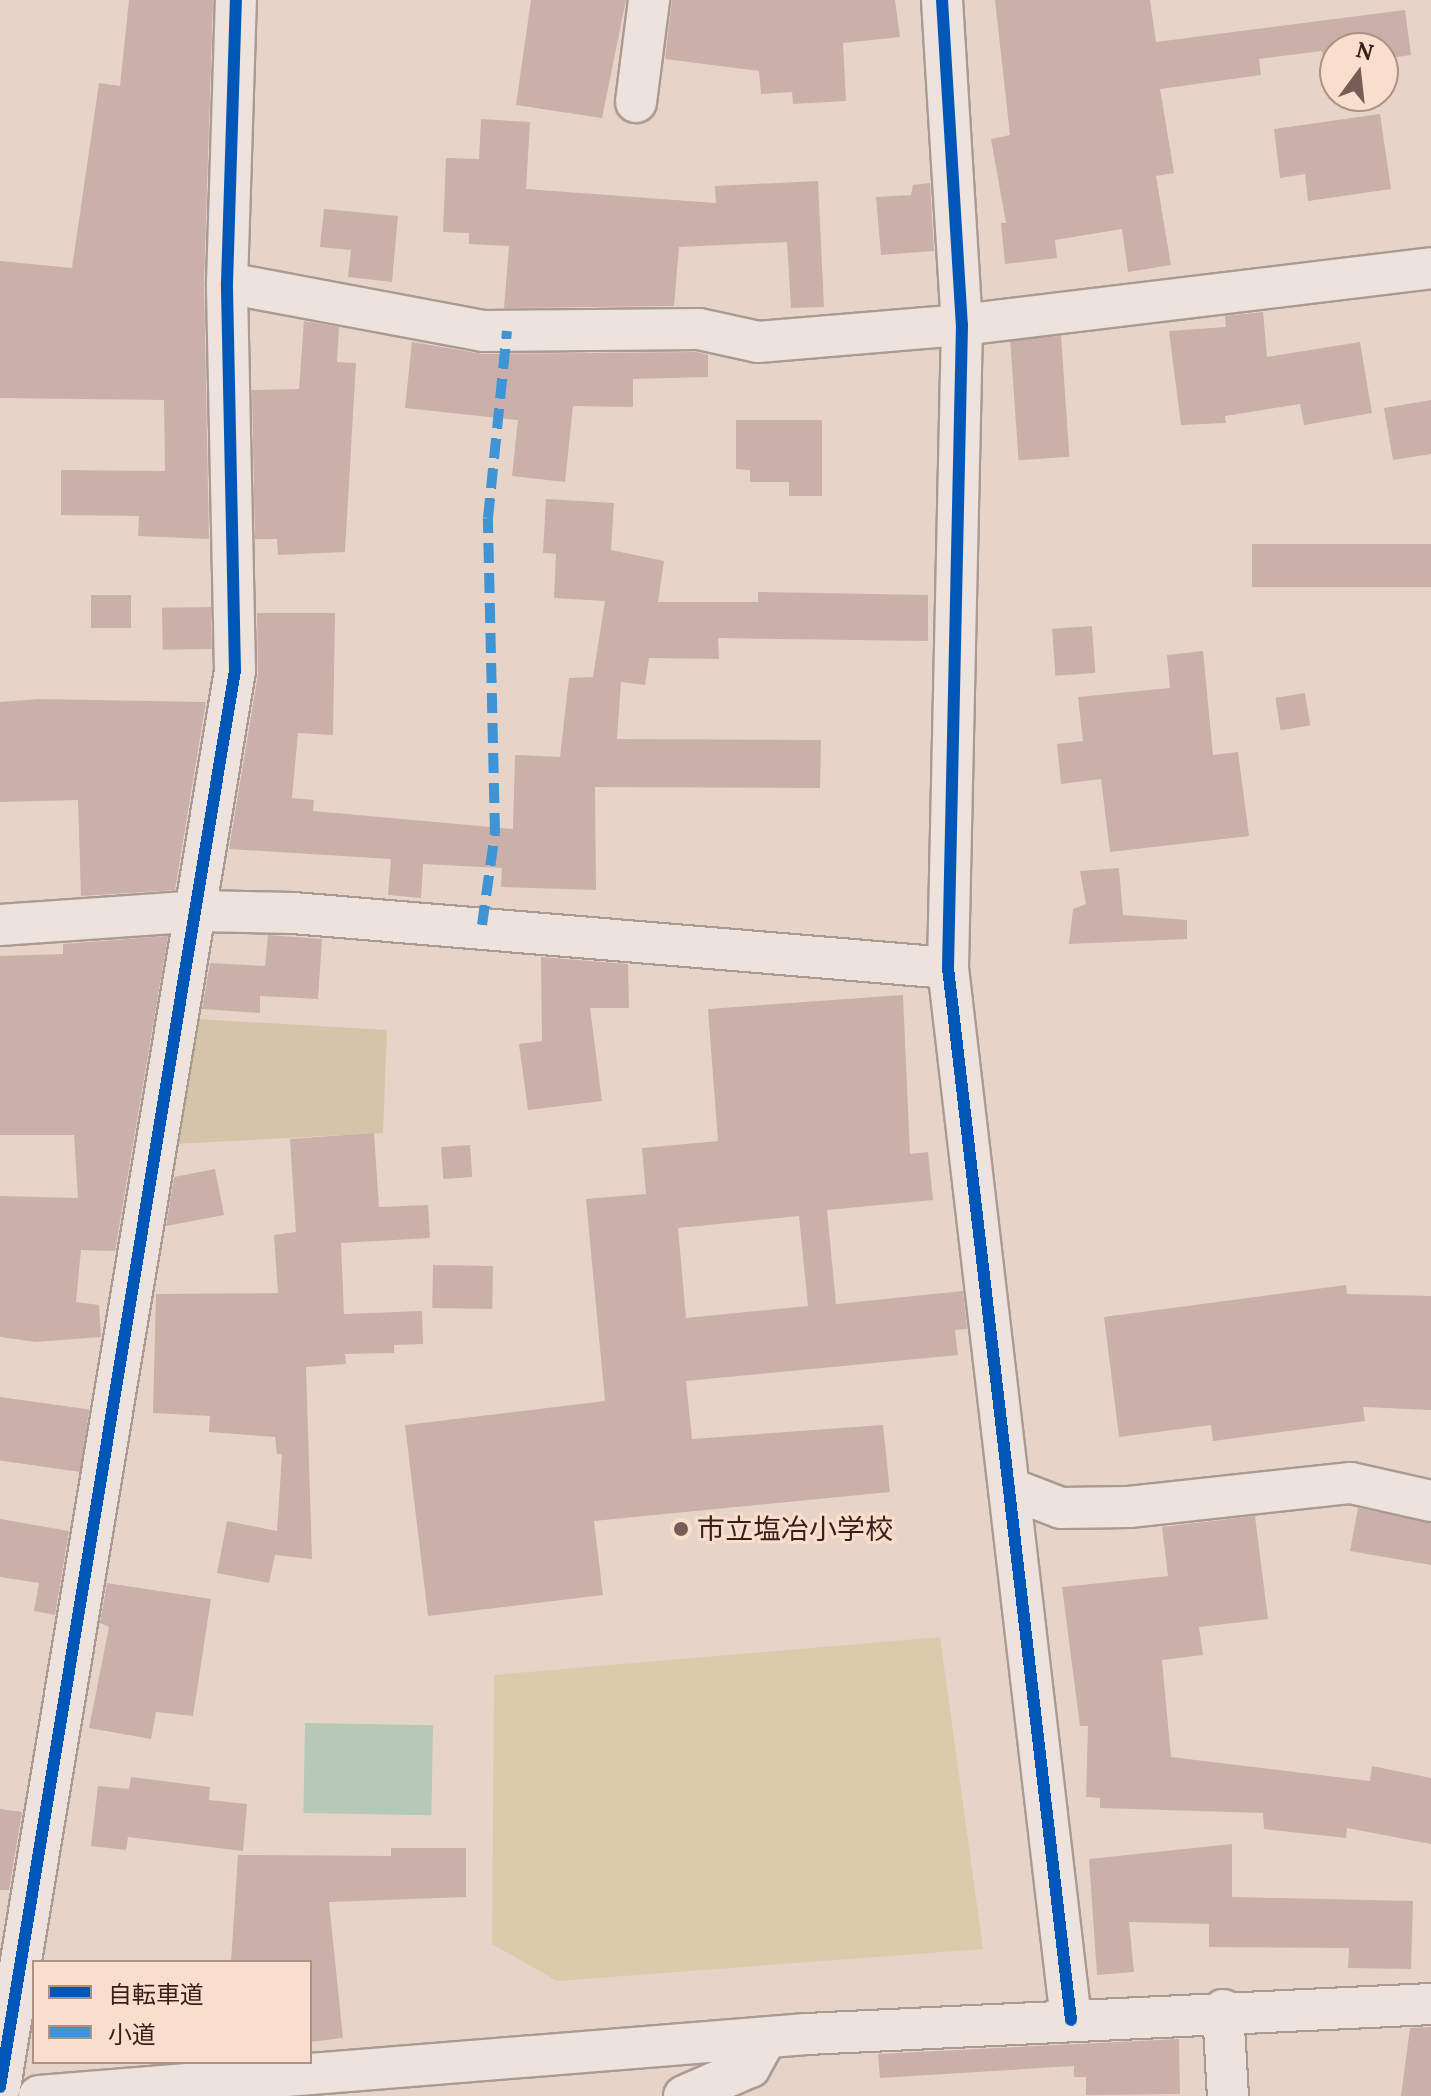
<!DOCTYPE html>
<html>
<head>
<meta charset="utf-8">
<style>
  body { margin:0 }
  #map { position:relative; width:1431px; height:2096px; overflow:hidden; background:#e6d4c9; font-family:Lora,"Noto Sans JP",serif }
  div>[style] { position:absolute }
  .green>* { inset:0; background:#dacbaa }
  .cemetery>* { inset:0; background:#d4c5aa }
  .water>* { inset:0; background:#b6c8b6; transform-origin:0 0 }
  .building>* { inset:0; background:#cab0a9; transform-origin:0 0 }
  .roads { filter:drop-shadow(2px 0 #ab9a93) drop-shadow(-2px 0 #ab9a93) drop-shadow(0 2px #ab9a93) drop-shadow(0 -2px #ab9a93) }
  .minor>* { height:40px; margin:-20px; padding:0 20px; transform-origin:20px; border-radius:20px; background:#ede2dc }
  .quiet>* { height:10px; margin-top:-5px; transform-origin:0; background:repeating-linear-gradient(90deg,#3e94d4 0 20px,transparent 0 30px) }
  .cycleway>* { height:12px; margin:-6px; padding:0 6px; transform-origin:6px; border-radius:6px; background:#0057b8 }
  .dots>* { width:22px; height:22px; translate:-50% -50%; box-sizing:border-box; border:4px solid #f9decd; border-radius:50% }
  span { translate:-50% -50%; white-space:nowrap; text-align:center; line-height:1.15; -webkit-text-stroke:6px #f9decd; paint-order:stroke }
  .poi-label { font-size:28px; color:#391f1a }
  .left { translate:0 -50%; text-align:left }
  .legend { position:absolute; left:32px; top:1960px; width:280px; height:104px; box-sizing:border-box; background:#f9decd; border:2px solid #ac9285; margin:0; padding:10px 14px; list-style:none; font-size:24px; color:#391f1a }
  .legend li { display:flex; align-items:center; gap:16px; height:40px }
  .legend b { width:40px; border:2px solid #ac9285 }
  .north { position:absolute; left:1319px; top:32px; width:80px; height:80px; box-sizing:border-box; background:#f9decd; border:2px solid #ac9285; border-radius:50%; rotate:15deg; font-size:22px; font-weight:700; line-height:32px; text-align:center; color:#391f1a }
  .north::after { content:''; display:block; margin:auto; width:28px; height:36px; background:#765e57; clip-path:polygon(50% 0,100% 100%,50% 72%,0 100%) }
</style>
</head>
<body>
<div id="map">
  <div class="green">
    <i style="clip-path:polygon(940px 1637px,983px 1949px,557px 1981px,492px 1944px,494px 1675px)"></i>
  </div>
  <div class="cemetery">
    <i style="clip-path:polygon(198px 1019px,387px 1030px,383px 1133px,175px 1144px)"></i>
  </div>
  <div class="water">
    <i style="left:305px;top:1723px;width:128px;height:90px;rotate:1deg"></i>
  </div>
  <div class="building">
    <i style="clip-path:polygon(129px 0,213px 0,204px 283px,209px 539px,138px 536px,139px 516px,61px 515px,61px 470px,165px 471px,164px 400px,0 398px,0 261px,72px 268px,99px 83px,120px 86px)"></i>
    <i style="clip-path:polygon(531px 0,626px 0,602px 118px,516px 105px)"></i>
    <i style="clip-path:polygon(672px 0,895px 0,900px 37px,843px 43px,846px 101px,793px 104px,792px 92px,761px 94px,759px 71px,665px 59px)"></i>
    <i style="clip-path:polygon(995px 0,1150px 0,1156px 42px,1405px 10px,1411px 55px,1383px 59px,1383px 48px,1335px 48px,1335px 65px,1325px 67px,1322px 51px,1259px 59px,1261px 75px,1160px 89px,1174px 173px,1156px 176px,1171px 265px,1128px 272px,1122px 229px,1055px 240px,1057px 258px,1005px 264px,1001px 223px,1006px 223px,991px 139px,1010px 135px)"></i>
    <i style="clip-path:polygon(1380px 114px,1391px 189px,1308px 201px,1305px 174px,1280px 178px,1274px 129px)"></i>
    <i style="clip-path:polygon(481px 119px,530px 122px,526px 189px,716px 203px,715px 186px,818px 181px,824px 307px,791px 308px,787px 242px,679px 247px,674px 306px,504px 308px,509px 246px,469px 244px,469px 233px,443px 232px,446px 158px,479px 159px)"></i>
    <i style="clip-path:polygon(930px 183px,934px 251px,881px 255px,876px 197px,911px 195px,913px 185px)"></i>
    <i style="clip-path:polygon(324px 209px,398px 216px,392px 282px,348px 277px,351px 250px,320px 247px)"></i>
    <i style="clip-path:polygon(1263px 312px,1267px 357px,1360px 342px,1372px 413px,1304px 425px,1300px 404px,1225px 416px,1226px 423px,1181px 425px,1169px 331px,1226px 327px,1225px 316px)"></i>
    <i style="clip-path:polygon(304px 321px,339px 327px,337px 362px,356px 363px,345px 552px,278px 555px,277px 539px,255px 539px,252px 390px,299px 389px)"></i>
    <i style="left:1061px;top:336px;width:121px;height:51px;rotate:86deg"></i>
    <i style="clip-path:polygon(412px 342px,483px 354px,697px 352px,708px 355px,708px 377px,633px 379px,633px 407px,573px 406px,565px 482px,512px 476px,518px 420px,405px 408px)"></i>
    <i style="clip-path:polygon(1431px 400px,1431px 454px,1393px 460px,1384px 408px)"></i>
    <i style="clip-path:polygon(736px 420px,822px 420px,822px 496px,789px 496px,789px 482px,750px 482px,750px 470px,736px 469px)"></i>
    <i style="clip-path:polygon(546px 499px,614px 503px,611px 550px,664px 561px,658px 602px,758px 602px,758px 592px,928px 595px,928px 641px,718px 638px,719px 659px,649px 658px,645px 685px,621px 682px,617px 739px,821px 740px,820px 788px,595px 787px,596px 890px,501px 887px,502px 868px,423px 864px,421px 898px,388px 895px,391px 859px,229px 849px,258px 674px,257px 613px,335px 613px,333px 735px,298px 733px,292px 798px,314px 800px,313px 811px,513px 829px,515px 755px,560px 757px,569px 678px,593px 677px,605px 601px,554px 598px,556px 554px,543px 553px)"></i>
    <i style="left:1431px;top:544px;width:43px;height:179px;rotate:90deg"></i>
    <i style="left:91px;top:595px;width:40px;height:33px"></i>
    <i style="left:211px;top:607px;width:42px;height:49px;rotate:89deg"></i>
    <i style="left:1092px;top:626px;width:47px;height:40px;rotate:86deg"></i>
    <i style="clip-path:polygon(1203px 651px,1213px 755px,1238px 752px,1249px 836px,1110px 852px,1101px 779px,1061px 784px,1057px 744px,1083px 741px,1078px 697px,1170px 688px,1167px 655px)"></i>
    <i style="left:1305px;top:693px;width:33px;height:30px;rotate:81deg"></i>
    <i style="clip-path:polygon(39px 699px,206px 702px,175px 890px,81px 896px,78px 800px,0 802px,0 702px)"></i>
    <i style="clip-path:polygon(1119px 868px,1123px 915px,1187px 920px,1187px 939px,1069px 944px,1073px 909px,1086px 904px,1080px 871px)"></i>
    <i style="clip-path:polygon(268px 935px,322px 939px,318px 999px,260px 996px,260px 1013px,202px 1009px,210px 963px,265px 966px)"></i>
    <i style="clip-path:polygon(168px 936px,115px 1251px,81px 1250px,76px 1302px,99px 1305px,101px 1337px,36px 1342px,0 1337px,0 1196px,78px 1198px,74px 1135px,0 1135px,0 956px,63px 954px,63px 944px)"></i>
    <i style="clip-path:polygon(541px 957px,628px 964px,629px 1008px,590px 1008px,602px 1101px,528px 1110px,519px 1044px,542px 1041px)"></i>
    <i style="clip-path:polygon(evenodd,903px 995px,910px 1154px,928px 1152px,933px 1200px,827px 1210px,836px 1304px,963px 1291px,967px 1329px,955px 1330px,958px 1355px,686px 1381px,692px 1439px,883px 1425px,890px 1492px,594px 1521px,603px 1595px,428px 1616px,405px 1425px,605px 1401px,586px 1199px,646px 1194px,642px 1148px,718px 1141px,708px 1009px,903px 995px,799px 1216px,808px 1306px,686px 1318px,678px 1228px,799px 1216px)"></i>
    <i style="clip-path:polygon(374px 1133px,379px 1207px,428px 1205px,430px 1238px,341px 1243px,344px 1314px,422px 1311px,423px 1344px,394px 1345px,394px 1353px,345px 1354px,346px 1364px,306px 1367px,312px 1559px,275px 1555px,269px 1583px,217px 1573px,227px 1521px,277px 1531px,282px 1454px,277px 1454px,275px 1437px,209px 1432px,210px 1416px,153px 1413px,156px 1294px,278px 1293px,274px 1235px,296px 1232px,290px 1139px)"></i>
    <i style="left:470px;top:1145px;width:32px;height:29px;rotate:86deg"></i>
    <i style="clip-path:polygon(215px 1169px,224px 1215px,166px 1226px,174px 1177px)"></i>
    <i style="left:433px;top:1265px;width:60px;height:43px;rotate:1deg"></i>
    <i style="clip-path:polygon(1346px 1285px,1347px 1294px,1431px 1296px,1431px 1410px,1363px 1407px,1365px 1421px,1213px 1441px,1211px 1425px,1119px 1437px,1104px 1317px)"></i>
    <i style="left:0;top:1397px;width:90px;height:63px;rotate:8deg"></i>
    <i style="clip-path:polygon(1358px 1508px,1431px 1523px,1431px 1565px,1350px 1551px)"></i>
    <i style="clip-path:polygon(1255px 1516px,1268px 1619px,1199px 1627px,1203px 1655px,1162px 1660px,1171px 1757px,1370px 1781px,1372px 1766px,1431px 1778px,1431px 1844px,1347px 1828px,1346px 1838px,1264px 1829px,1263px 1813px,1100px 1808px,1100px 1798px,1086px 1797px,1088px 1726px,1080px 1726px,1062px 1587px,1168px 1576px,1162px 1527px)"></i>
    <i style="clip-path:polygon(0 1519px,69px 1531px,55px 1615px,34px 1611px,39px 1583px,0 1577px)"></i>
    <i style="clip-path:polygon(107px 1583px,211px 1599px,193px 1716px,156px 1712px,151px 1739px,89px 1728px,109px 1627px,100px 1623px)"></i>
    <i style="clip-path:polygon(131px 1777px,210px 1787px,209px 1800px,247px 1804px,243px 1851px,128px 1837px,126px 1850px,91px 1846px,98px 1786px,129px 1789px)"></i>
    <i style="clip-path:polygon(0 1809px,22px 1812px,9px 1890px,0 1890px)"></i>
    <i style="clip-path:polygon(1232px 1844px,1232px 1897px,1413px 1901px,1411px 1969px,1348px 1968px,1349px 1948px,1209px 1947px,1209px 1924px,1129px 1922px,1134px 1972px,1097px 1975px,1089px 1859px)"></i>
    <i style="clip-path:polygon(391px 1848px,466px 1848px,466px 1897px,329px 1902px,343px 2038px,310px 2042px,310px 1962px,231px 1962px,238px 1855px,391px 1856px)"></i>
    <i style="clip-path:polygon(1431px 2027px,1431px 2096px,1401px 2096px,1410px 2028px)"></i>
    <i style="clip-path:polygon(1179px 2039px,1180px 2094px,1086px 2095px,1086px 2077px,1074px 2077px,1074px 2066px,880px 2078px,878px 2054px)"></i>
  </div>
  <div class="roads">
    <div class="minor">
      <i style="left:942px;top:0;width:326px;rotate:86.5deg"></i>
      <i style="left:962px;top:325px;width:643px;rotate:91.25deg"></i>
      <i style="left:948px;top:968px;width:1059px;rotate:83.33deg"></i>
      <i style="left:636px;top:102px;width:103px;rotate:-82.7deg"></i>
      <i style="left:227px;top:283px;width:260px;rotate:10.6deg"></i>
      <i style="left:483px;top:331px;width:216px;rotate:-0.5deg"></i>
      <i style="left:699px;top:329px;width:60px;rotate:12.4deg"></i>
      <i style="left:758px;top:342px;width:205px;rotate:-4.8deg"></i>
      <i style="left:962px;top:325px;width:472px;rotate:-6.9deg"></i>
      <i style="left:0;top:925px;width:198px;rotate:-4deg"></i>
      <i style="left:198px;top:911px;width:95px;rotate:1.2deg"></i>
      <i style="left:293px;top:913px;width:657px;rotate:4.8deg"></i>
      <i style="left:1014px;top:1490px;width:50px;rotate:21deg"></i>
      <i style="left:1061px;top:1508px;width:68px;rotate:-0.8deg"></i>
      <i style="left:1129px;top:1507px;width:223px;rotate:-6.2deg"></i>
      <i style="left:1351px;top:1483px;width:82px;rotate:12.7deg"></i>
      <i style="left:1223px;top:2010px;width:86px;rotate:86.7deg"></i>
      <i style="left:0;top:2087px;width:1435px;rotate:-80.58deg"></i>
      <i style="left:235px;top:671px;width:388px;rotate:-91.2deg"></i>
      <i style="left:227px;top:283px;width:283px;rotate:-88.2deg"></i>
      <i style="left:39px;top:2096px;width:770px;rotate:-4.62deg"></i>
      <i style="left:807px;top:2034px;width:625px;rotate:-2.75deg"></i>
      <i style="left:684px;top:2096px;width:72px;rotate:-23.7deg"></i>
      <i style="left:750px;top:2067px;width:31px;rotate:-61deg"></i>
    </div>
  </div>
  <div class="quiet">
    <i style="left:482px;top:925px;width:93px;rotate:-82deg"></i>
    <i style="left:495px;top:833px;width:315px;rotate:-91.3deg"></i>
    <i style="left:488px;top:518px;width:188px;rotate:-84.2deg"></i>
  </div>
  <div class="cycleway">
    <i style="left:942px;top:0;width:326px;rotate:86.5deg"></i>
    <i style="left:962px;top:325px;width:643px;rotate:91.25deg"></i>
    <i style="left:948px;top:968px;width:1059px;rotate:83.33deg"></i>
    <i style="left:0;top:2087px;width:1435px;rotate:-80.58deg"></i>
    <i style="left:235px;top:671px;width:388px;rotate:-91.2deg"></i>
    <i style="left:227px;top:283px;width:283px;rotate:-88.2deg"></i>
  </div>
  <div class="dots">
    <i style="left:681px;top:1529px;background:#765e57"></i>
  </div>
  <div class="poi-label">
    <span class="left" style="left:697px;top:1529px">市立塩冶小学校</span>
  </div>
  <ul class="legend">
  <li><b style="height:10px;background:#0057b8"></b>自転車道</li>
  <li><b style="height:10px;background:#3e94d4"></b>小道</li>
  </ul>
  <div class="north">N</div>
</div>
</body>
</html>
